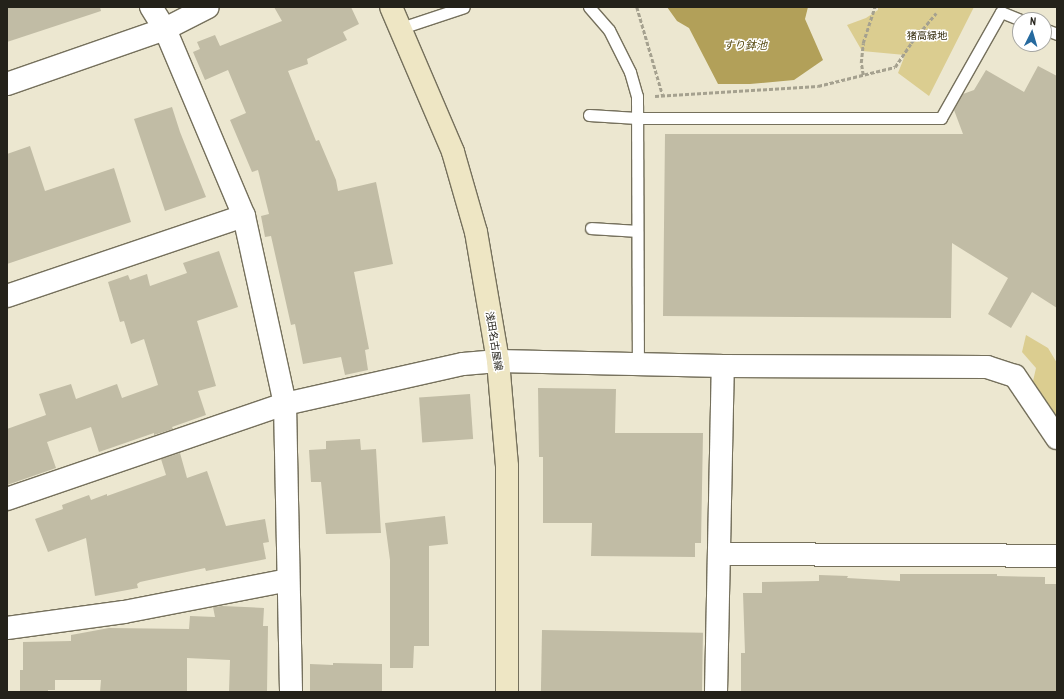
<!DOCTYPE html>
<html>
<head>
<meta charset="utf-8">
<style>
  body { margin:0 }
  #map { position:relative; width:1064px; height:699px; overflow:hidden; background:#ece7d0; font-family:"PT Sans Narrow","Noto Sans JP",sans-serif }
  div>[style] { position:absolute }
  .green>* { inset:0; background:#dbcd90 }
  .water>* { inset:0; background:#b2a059 }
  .building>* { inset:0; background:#c1bca5; transform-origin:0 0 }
  .path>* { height:2.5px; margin-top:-1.25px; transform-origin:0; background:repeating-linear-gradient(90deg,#a5a18f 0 4px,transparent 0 6px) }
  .roads { filter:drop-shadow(1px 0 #75705c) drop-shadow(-1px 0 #75705c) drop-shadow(0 1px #75705c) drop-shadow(0 -1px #75705c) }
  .lane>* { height:11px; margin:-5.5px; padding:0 5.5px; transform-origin:5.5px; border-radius:5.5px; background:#fff }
  .street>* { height:22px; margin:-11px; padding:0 11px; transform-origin:11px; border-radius:11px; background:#fff }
  .secondary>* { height:22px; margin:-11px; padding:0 11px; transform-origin:11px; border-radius:11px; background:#eee6c4 }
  span { translate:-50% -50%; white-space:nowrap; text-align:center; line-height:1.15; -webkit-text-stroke:3px #fff; paint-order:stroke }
  .park-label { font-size:10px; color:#352d0d }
  .street-label { font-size:10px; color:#24221a }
  .water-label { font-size:11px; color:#584b14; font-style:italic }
  .frame { position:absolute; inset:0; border:8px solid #24221a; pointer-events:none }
  .north { position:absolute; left:1012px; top:12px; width:40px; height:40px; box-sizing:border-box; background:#fff; border:1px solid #a7a7a3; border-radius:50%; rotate:5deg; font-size:11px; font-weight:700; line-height:16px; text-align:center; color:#24221a }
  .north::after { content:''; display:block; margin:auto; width:14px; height:18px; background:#266a9f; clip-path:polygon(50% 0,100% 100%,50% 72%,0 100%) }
</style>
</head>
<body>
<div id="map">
  <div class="green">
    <i style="clip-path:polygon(878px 7px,974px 7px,929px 96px,898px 73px,905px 55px,862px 51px,847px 25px,866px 18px,878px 10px)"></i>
    <i style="clip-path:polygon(1026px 335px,1048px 348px,1057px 363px,1057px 428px,1031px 390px,1036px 368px,1022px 352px)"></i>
  </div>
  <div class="water">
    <i style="clip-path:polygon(667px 7px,808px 7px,805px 19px,823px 60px,794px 80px,750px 84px,718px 84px,689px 28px,677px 21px)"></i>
  </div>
  <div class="building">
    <i style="clip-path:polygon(7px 7px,100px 7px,101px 11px,7px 42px)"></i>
    <i style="clip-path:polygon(274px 7px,351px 7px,359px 24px,343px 32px,347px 40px,307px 59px,308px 64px,288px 71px,316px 141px,319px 140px,336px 180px,338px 191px,376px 182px,393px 264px,354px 272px,369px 349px,365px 350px,368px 370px,345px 375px,341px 357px,303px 364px,295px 324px,291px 325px,271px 236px,265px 237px,261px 216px,269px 214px,258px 170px,252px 172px,230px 120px,246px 113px,228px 70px,205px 80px,193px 52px,200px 49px,197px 42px,215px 35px,220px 46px,282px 21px)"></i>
    <i style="clip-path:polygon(1038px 66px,1057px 76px,1057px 308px,1032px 292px,1011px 328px,988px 314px,1008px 278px,952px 243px,951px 318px,663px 316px,665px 134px,963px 134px,954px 110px,963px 94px,974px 90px,986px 70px,1024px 92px)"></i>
    <i style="clip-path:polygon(172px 107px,180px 132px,206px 197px,165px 211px,134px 119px)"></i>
    <i style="clip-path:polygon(30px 146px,45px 191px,114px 168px,131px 222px,7px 264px,7px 154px)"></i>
    <i style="clip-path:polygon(219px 251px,238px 307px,197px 321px,216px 386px,198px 391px,206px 415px,172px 427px,173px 429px,154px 435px,154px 433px,99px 452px,91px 427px,47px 442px,56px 468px,7px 485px,7px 429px,46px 415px,39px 394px,71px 384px,76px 399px,117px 384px,122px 398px,158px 385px,144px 339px,131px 344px,124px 321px,120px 322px,108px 282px,128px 275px,130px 280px,147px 274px,150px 286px,187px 273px,183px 263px)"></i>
    <i style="clip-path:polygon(538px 388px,616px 389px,615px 433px,703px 433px,701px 543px,695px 543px,695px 557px,591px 556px,592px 523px,543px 523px,543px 457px,539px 457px)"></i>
    <i style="left:470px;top:394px;width:45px;height:51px;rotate:86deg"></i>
    <i style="clip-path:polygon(360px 439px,361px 450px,376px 449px,381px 533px,326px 534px,321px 482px,311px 482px,309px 450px,326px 449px,326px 441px)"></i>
    <i style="clip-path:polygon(180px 453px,187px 478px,207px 471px,226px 526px,265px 519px,269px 542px,263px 543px,266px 559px,206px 571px,205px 568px,140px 582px,137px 584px,138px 588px,95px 596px,86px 538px,48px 552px,35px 519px,63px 509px,62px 505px,89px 495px,91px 500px,107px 494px,107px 496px,166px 475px,161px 459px)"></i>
    <i style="clip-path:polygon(445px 516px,448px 544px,429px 546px,429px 646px,414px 646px,413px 668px,390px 668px,390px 560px,385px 523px)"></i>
    <i style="clip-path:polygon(900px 574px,997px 574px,997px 576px,1045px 577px,1045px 584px,1057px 584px,1057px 691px,741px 692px,741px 653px,745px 653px,743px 593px,762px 593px,762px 582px,819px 581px,819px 575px,848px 576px,847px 578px,900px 581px)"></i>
    <i style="clip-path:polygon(222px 606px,264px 608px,263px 626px,268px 626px,267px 692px,229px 692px,230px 660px,187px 658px,187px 692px,100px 692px,101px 680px,55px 680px,55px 690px,48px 690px,48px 692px,20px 692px,20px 670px,23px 670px,23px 642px,71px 641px,71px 635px,109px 628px,189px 629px,190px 616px,215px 617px,213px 607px)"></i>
    <i style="left:542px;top:630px;width:161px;height:62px;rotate:1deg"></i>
    <i style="clip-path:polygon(333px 663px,382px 664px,382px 692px,310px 692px,310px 664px,333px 665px)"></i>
  </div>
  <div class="path">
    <i style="left:637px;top:7px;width:93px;rotate:73.7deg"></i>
    <i style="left:863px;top:75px;width:12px;rotate:-99deg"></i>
    <i style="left:861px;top:63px;width:20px;rotate:-84deg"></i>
    <i style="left:863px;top:43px;width:38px;rotate:-72deg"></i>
    <i style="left:655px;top:96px;width:163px;rotate:-3.5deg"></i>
    <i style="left:818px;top:86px;width:79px;rotate:-13.9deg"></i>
    <i style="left:895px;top:67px;width:29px;rotate:-56deg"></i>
    <i style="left:911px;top:43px;width:39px;rotate:-50deg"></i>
  </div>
  <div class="roads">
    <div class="lane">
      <i style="left:589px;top:7px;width:30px;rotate:49deg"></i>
      <i style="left:609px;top:30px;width:47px;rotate:63.4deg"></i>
      <i style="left:630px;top:72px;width:25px;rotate:74deg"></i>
      <i style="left:637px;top:96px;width:268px;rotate:89.8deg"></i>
      <i style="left:401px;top:28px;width:66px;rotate:-18.4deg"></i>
      <i style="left:1044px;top:29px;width:14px;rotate:21deg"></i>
      <i style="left:589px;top:115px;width:48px;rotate:3.6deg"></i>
      <i style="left:637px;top:118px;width:304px"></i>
      <i style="left:941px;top:118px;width:122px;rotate:-60.5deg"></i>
      <i style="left:1001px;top:12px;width:22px;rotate:22deg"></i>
      <i style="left:591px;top:228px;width:46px;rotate:3.7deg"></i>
    </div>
    <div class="street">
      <i style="left:151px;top:7px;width:26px;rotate:58deg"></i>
      <i style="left:165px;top:29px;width:203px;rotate:67.1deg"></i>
      <i style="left:244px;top:216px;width:192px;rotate:77.7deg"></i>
      <i style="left:285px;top:404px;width:288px;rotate:88.8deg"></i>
      <i style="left:7px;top:84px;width:167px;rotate:-19.2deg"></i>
      <i style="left:165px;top:29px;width:48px;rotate:-27.1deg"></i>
      <i style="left:7px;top:296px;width:250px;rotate:-18.7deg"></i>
      <i style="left:7px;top:499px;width:294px;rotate:-18.9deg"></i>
      <i style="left:285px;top:404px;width:182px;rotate:-12.7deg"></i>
      <i style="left:463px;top:364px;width:35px;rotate:-5deg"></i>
      <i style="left:498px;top:361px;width:225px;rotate:1.3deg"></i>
      <i style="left:719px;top:554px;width:338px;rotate:0.3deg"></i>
      <i style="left:7px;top:628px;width:118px;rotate:-7.8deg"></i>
      <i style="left:124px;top:612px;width:167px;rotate:-11deg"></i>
      <i style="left:716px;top:692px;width:326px;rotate:-88.8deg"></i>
      <i style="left:723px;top:366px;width:264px;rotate:0.2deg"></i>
      <i style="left:987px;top:367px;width:29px;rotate:18deg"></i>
      <i style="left:1015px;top:376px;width:75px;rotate:55.9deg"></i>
    </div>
    <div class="secondary">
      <i style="left:391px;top:7px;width:158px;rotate:66.8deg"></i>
      <i style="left:453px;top:152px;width:83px;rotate:74deg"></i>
      <i style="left:476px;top:232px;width:131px;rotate:80.3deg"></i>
      <i style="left:498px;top:361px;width:105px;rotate:85.1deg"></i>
      <i style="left:507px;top:466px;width:226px;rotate:90deg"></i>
    </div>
  </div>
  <div class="park-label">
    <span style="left:927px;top:36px">猪高緑地</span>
  </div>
  <div class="street-label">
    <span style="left:494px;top:341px;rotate:81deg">浅田名古屋線</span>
  </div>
  <div class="water-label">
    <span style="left:745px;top:45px">すり鉢池</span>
  </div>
  <div class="frame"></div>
  <div class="north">N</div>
</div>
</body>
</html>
